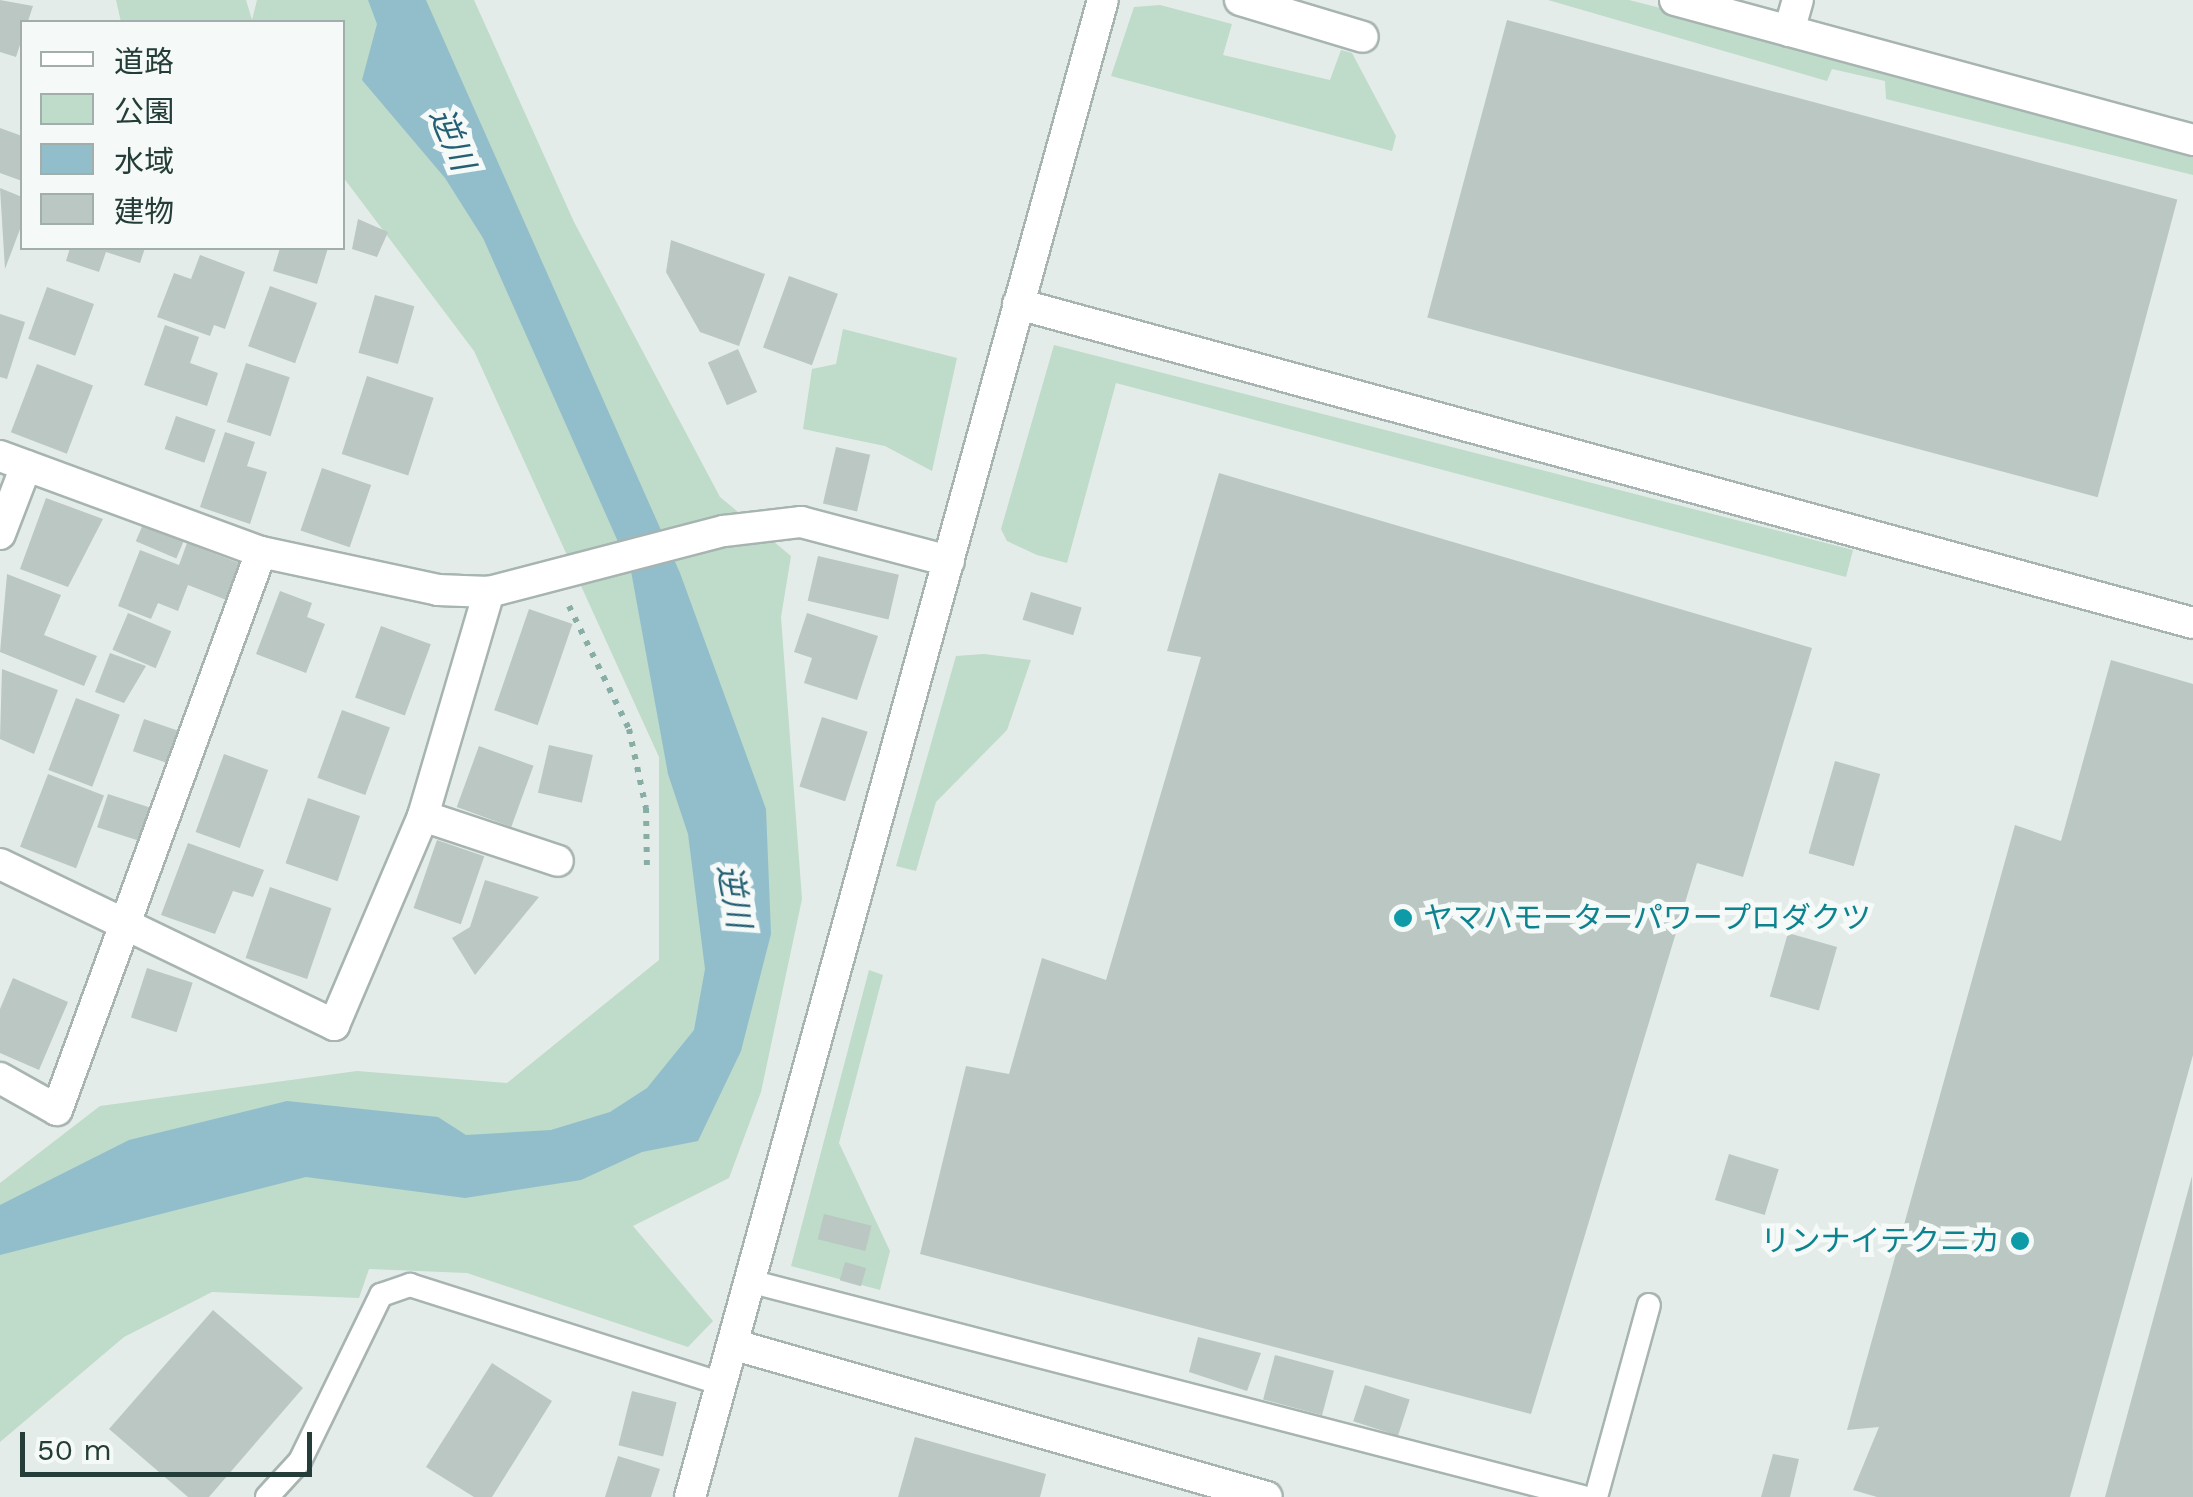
<!DOCTYPE html>
<html>
<head>
<meta charset="utf-8">
<style>
  body { margin:0 }
  #map { position:relative; width:2193px; height:1497px; overflow:hidden; background:#e4ecea; font-family:"Work Sans","Noto Sans JP",sans-serif }
  div>[style] { position:absolute }
  .green>* { inset:0; background:#bfdbc9 }
  .water>* { inset:0; background:#92becc }
  .building>* { inset:0; background:#bac7c3; transform-origin:0 0 }
  .path>* { height:6px; margin-top:-3px; transform-origin:0; background:repeating-linear-gradient(90deg,#88ada5 0 5px,transparent 0 13px) }
  .roads { filter:drop-shadow(2px 0 #a7b4b1) drop-shadow(-2px 0 #a7b4b1) drop-shadow(0 2px #a7b4b1) drop-shadow(0 -2px #a7b4b1) }
  .service>* { height:22px; margin:-11px; padding:0 11px; transform-origin:11px; border-radius:11px; background:#fff }
  .minor>* { height:30px; margin:-15px; padding:0 15px; transform-origin:15px; border-radius:15px; background:#fff }
  .tertiary>* { height:30px; margin:-15px; padding:0 15px; transform-origin:15px; border-radius:15px; background:#fff }
  .dots>* { width:28px; height:28px; translate:-50% -50%; box-sizing:border-box; border:5px solid #f5f9f7; border-radius:50% }
  span { translate:-50% -50%; white-space:nowrap; text-align:center; line-height:1.15; -webkit-text-stroke:10px #f5f9f7; paint-order:stroke }
  .culture-label { font-size:30px; color:#0d838f }
  .left { translate:0 -50%; text-align:left }
  .right { translate:-100% -50%; text-align:right }
  .water-label { font-size:32px; color:#245f73; font-style:italic }
  .legend { position:absolute; left:20px; top:20px; width:325px; height:230px; box-sizing:border-box; background:#f5f9f7; border:2px solid #a2aeab; margin:0; padding:12px 18px; list-style:none; font-size:30px; color:#253d38 }
  .legend li { display:flex; align-items:center; gap:20px; height:50px }
  .legend b { width:50px; border:2px solid #a2aeab }
  .scale { position:absolute; left:20px; top:1432px; width:292px; height:45px; box-sizing:border-box; border:5px solid #253d38; border-top:0; padding-left:12px; font-size:30px; line-height:35px; white-space:nowrap; color:#253d38; -webkit-text-stroke:8px #f5f9f7; paint-order:stroke }
</style>
</head>
<body>
<div id="map">
  <div class="green">
    <i style="clip-path:polygon(116px 0,246px 0,252px 20px,257px 0,474px 0,574px 222px,720px 497px,791px 556px,781px 617px,802px 899px,761px 1092px,729px 1178px,633px 1226px,713px 1321px,688px 1347px,467px 1273px,369px 1269px,359px 1298px,212px 1292px,124px 1337px,0 1442px,0 1183px,100px 1106px,357px 1071px,507px 1083px,659px 960px,659px 757px,474px 351px,343px 177px,342px 22px,121px 22px)"></i>
    <i style="clip-path:polygon(1548px 0,1629px 0,2193px 144px,2193px 175px,1886px 99px,1885px 81px,1832px 69px,1827px 81px)"></i>
    <i style="clip-path:polygon(1160px 5px,1232px 24px,1223px 55px,1330px 80px,1341px 50px,1352px 53px,1396px 136px,1392px 151px,1111px 76px,1134px 7px)"></i>
    <i style="clip-path:polygon(843px 329px,957px 358px,932px 471px,885px 446px,803px 429px,812px 369px,836px 364px)"></i>
    <i style="clip-path:polygon(1054px 345px,1853px 550px,1846px 577px,1116px 383px,1067px 563px,1037px 555px,1007px 541px,1001px 529px)"></i>
    <i style="clip-path:polygon(984px 654px,1031px 660px,1007px 730px,936px 802px,916px 871px,896px 866px,956px 656px)"></i>
    <i style="clip-path:polygon(869px 970px,883px 975px,839px 1143px,890px 1251px,880px 1290px,791px 1266px)"></i>
  </div>
  <div class="water">
    <i style="clip-path:polygon(368px 0,426px 0,680px 573px,766px 809px,771px 934px,741px 1051px,698px 1141px,642px 1152px,581px 1180px,465px 1198px,306px 1177px,0 1255px,0 1205px,129px 1140px,287px 1101px,438px 1117px,466px 1135px,551px 1130px,610px 1112px,647px 1088px,694px 1030px,705px 969px,688px 834px,668px 774px,631px 571px,483px 238px,445px 178px,362px 80px,377px 24px)"></i>
  </div>
  <div class="building">
    <i style="clip-path:polygon(0 0,33px 6px,16px 57px,0 52px)"></i>
    <i style="left:1507px;top:20px;width:694px;height:308px;rotate:15deg"></i>
    <i style="clip-path:polygon(0 128px,22px 136px,22px 181px,0 173px)"></i>
    <i style="clip-path:polygon(0 188px,22px 197px,22px 224px,5px 269px)"></i>
    <i style="clip-path:polygon(358px 219px,388px 232px,377px 257px,352px 249px)"></i>
    <i style="clip-path:polygon(671px 240px,765px 274px,739px 346px,700px 332px,666px 272px)"></i>
    <i style="clip-path:polygon(70px 248px,145px 248px,140px 263px,106px 252px,99px 272px,66px 261px)"></i>
    <i style="clip-path:polygon(280px 248px,328px 248px,317px 284px,273px 271px)"></i>
    <i style="clip-path:polygon(200px 255px,245px 272px,225px 329px,214px 325px,210px 336px,157px 317px,174px 273px,191px 279px)"></i>
    <i style="left:789px;top:276px;width:52px;height:76px;rotate:20deg"></i>
    <i style="left:270px;top:286px;width:50px;height:64px;rotate:20deg"></i>
    <i style="left:47px;top:287px;width:50px;height:55px;rotate:20deg"></i>
    <i style="left:375px;top:295px;width:41px;height:60px;rotate:16deg"></i>
    <i style="clip-path:polygon(0 314px,25px 322px,7px 379px,0 377px)"></i>
    <i style="clip-path:polygon(165px 325px,199px 337px,190px 363px,218px 373px,207px 406px,144px 385px)"></i>
    <i style="left:738px;top:349px;width:47px;height:33px;rotate:66deg"></i>
    <i style="left:246px;top:363px;width:46px;height:62px;rotate:18deg"></i>
    <i style="left:37px;top:364px;width:60px;height:73px;rotate:21deg"></i>
    <i style="left:367px;top:376px;width:70px;height:82px;rotate:18deg"></i>
    <i style="left:176px;top:416px;width:42px;height:35px;rotate:19deg"></i>
    <i style="clip-path:polygon(225px 432px,255px 442px,247px 466px,267px 472px,250px 524px,200px 507px)"></i>
    <i style="left:836px;top:447px;width:35px;height:58px;rotate:13deg"></i>
    <i style="left:322px;top:468px;width:52px;height:66px;rotate:19deg"></i>
    <i style="clip-path:polygon(1219px 473px,1812px 648px,1743px 877px,1697px 863px,1531px 1414px,920px 1254px,966px 1066px,1009px 1074px,1042px 958px,1106px 980px,1201px 657px,1167px 651px)"></i>
    <i style="clip-path:polygon(46px 498px,103px 519px,68px 587px,20px 569px)"></i>
    <i style="left:144px;top:522px;width:44px;height:21px;rotate:23deg"></i>
    <i style="clip-path:polygon(187px 543px,244px 565px,229px 601px,188px 585px,178px 611px,158px 603px,151px 619px,118px 606px,140px 550px,179px 565px)"></i>
    <i style="left:818px;top:556px;width:83px;height:46px;rotate:13deg"></i>
    <i style="clip-path:polygon(7px 574px,61px 595px,44px 635px,97px 656px,84px 686px,0 652px)"></i>
    <i style="clip-path:polygon(280px 591px,312px 603px,307px 617px,325px 624px,306px 673px,256px 654px)"></i>
    <i style="left:1031px;top:592px;width:53px;height:29px;rotate:17deg"></i>
    <i style="left:529px;top:609px;width:46px;height:107px;rotate:19deg"></i>
    <i style="left:128px;top:613px;width:47px;height:40px;rotate:23deg"></i>
    <i style="clip-path:polygon(807px 613px,878px 636px,857px 700px,804px 683px,812px 658px,794px 652px)"></i>
    <i style="left:381px;top:626px;width:53px;height:76px;rotate:20deg"></i>
    <i style="clip-path:polygon(110px 653px,146px 666px,124px 703px,95px 692px)"></i>
    <i style="clip-path:polygon(2111px 660px,2193px 684px,2193px 1055px,2070px 1497px,1877px 1497px,1853px 1490px,1879px 1427px,1847px 1430px,2015px 825px,2061px 841px)"></i>
    <i style="clip-path:polygon(2px 669px,58px 690px,34px 754px,0 739px)"></i>
    <i style="left:76px;top:698px;width:47px;height:77px;rotate:21deg"></i>
    <i style="left:342px;top:710px;width:51px;height:72px;rotate:20deg"></i>
    <i style="left:822px;top:717px;width:48px;height:73px;rotate:18deg"></i>
    <i style="left:144px;top:719px;width:37px;height:34px;rotate:19deg"></i>
    <i style="left:549px;top:745px;width:45px;height:49px;rotate:13deg"></i>
    <i style="left:479px;top:746px;width:58px;height:65px;rotate:20deg"></i>
    <i style="left:224px;top:754px;width:47px;height:83px;rotate:20deg"></i>
    <i style="left:1835px;top:761px;width:47px;height:96px;rotate:16deg"></i>
    <i style="left:48px;top:774px;width:60px;height:78px;rotate:21deg"></i>
    <i style="left:108px;top:794px;width:48px;height:35px;rotate:18deg"></i>
    <i style="left:308px;top:798px;width:55px;height:69px;rotate:19deg"></i>
    <i style="left:437px;top:840px;width:50px;height:72px;rotate:19deg"></i>
    <i style="clip-path:polygon(188px 843px,264px 870px,253px 897px,233px 891px,215px 934px,161px 915px)"></i>
    <i style="clip-path:polygon(485px 880px,539px 897px,475px 975px,452px 938px,470px 927px)"></i>
    <i style="left:270px;top:887px;width:65px;height:75px;rotate:19deg"></i>
    <i style="left:1788px;top:933px;width:51px;height:66px;rotate:16deg"></i>
    <i style="left:147px;top:968px;width:48px;height:52px;rotate:18deg"></i>
    <i style="clip-path:polygon(13px 978px,68px 1002px,39px 1070px,0 1053px,0 1009px)"></i>
    <i style="left:1729px;top:1154px;width:52px;height:48px;rotate:17deg"></i>
    <i style="clip-path:polygon(2192px 1176px,2193px 1497px,2105px 1497px)"></i>
    <i style="left:824px;top:1214px;width:49px;height:26px;rotate:14deg"></i>
    <i style="left:845px;top:1262px;width:22px;height:19px;rotate:16deg"></i>
    <i style="clip-path:polygon(213px 1310px,303px 1388px,209px 1497px,188px 1497px,109px 1429px)"></i>
    <i style="clip-path:polygon(1198px 1337px,1261px 1353px,1247px 1391px,1189px 1372px)"></i>
    <i style="left:1275px;top:1355px;width:61px;height:46px;rotate:15deg"></i>
    <i style="clip-path:polygon(492px 1363px,552px 1401px,492px 1497px,474px 1497px,426px 1467px)"></i>
    <i style="left:1365px;top:1385px;width:47px;height:38px;rotate:18deg"></i>
    <i style="left:632px;top:1391px;width:46px;height:56px;rotate:14deg"></i>
    <i style="clip-path:polygon(915px 1437px,1046px 1474px,1040px 1497px,898px 1497px)"></i>
    <i style="clip-path:polygon(1773px 1454px,1799px 1459px,1790px 1497px,1761px 1497px)"></i>
    <i style="clip-path:polygon(618px 1456px,660px 1469px,651px 1497px,605px 1497px)"></i>
  </div>
  <div class="path">
    <i style="left:569px;top:606px;width:137px;rotate:64deg"></i>
    <i style="left:629px;top:729px;width:81px;rotate:77.9deg"></i>
    <i style="left:646px;top:808px;width:63px;rotate:89.1deg"></i>
  </div>
  <div class="roads">
    <div class="service">
      <i style="left:753px;top:1282px;width:857px;rotate:14.52deg"></i>
      <i style="left:267px;top:1497px;width:49px;rotate:-47.5deg"></i>
      <i style="left:300px;top:1461px;width:185px;rotate:-64deg"></i>
      <i style="left:381px;top:1295px;width:31px;rotate:-19deg"></i>
      <i style="left:410px;top:1285px;width:328px;rotate:17.6deg"></i>
      <i style="left:1596px;top:1497px;width:199px;rotate:-74.6deg"></i>
    </div>
    <div class="minor">
      <i style="left:1240px;top:0;width:128px;rotate:16.7deg"></i>
      <i style="left:1675px;top:0;width:537px;rotate:15.12deg"></i>
      <i style="left:1789px;top:31px;width:32px;rotate:-74deg"></i>
      <i style="left:1018px;top:304px;width:1218px;rotate:15.19deg"></i>
      <i style="left:0;top:456px;width:278px;rotate:20.2deg"></i>
      <i style="left:261px;top:552px;width:181px;rotate:12.1deg"></i>
      <i style="left:438px;top:590px;width:51px;rotate:2.2deg"></i>
      <i style="left:489px;top:592px;width:243px;rotate:-14.6deg"></i>
      <i style="left:724px;top:531px;width:78px;rotate:-6.7deg"></i>
      <i style="left:801px;top:522px;width:153px;rotate:14.8deg"></i>
      <i style="left:0;top:534px;width:73px;rotate:-69.1deg"></i>
      <i style="left:423px;top:816px;width:142px;rotate:18.4deg"></i>
      <i style="left:0;top:864px;width:371px;rotate:25.7deg"></i>
      <i style="left:334px;top:1025px;width:227px;rotate:-66.9deg"></i>
      <i style="left:423px;top:816px;width:234px;rotate:-73.6deg"></i>
      <i style="left:0;top:1078px;width:65px;rotate:29.3deg"></i>
      <i style="left:57px;top:1110px;width:594px;rotate:-69.92deg"></i>
      <i style="left:735px;top:1345px;width:553px;rotate:15.95deg"></i>
    </div>
    <div class="tertiary">
      <i style="left:690px;top:1497px;width:1553px;rotate:-74.58deg"></i>
    </div>
  </div>
  <div class="dots">
    <i style="left:1403px;top:918px;background:#0f9aa8"></i>
    <i style="left:2020px;top:1241px;background:#0f9aa8"></i>
  </div>
  <div class="culture-label">
    <span class="left" style="left:1423px;top:918px">ヤマハモーターパワープロダクツ</span>
    <span class="right" style="left:2000px;top:1241px">リンナイテクニカ</span>
  </div>
  <div class="water-label">
    <span style="left:452px;top:139px;rotate:67deg">逆川</span>
    <span style="left:734px;top:896px;rotate:80deg">逆川</span>
  </div>
  <ul class="legend">
  <li><b style="height:12px;background:#fff"></b>道路</li>
  <li><b style="height:28px;background:#bfdbc9"></b>公園</li>
  <li><b style="height:28px;background:#92becc"></b>水域</li>
  <li><b style="height:28px;background:#bac7c3"></b>建物</li>
  </ul>
  <div class="scale">50 m</div>
</div>
</body>
</html>
